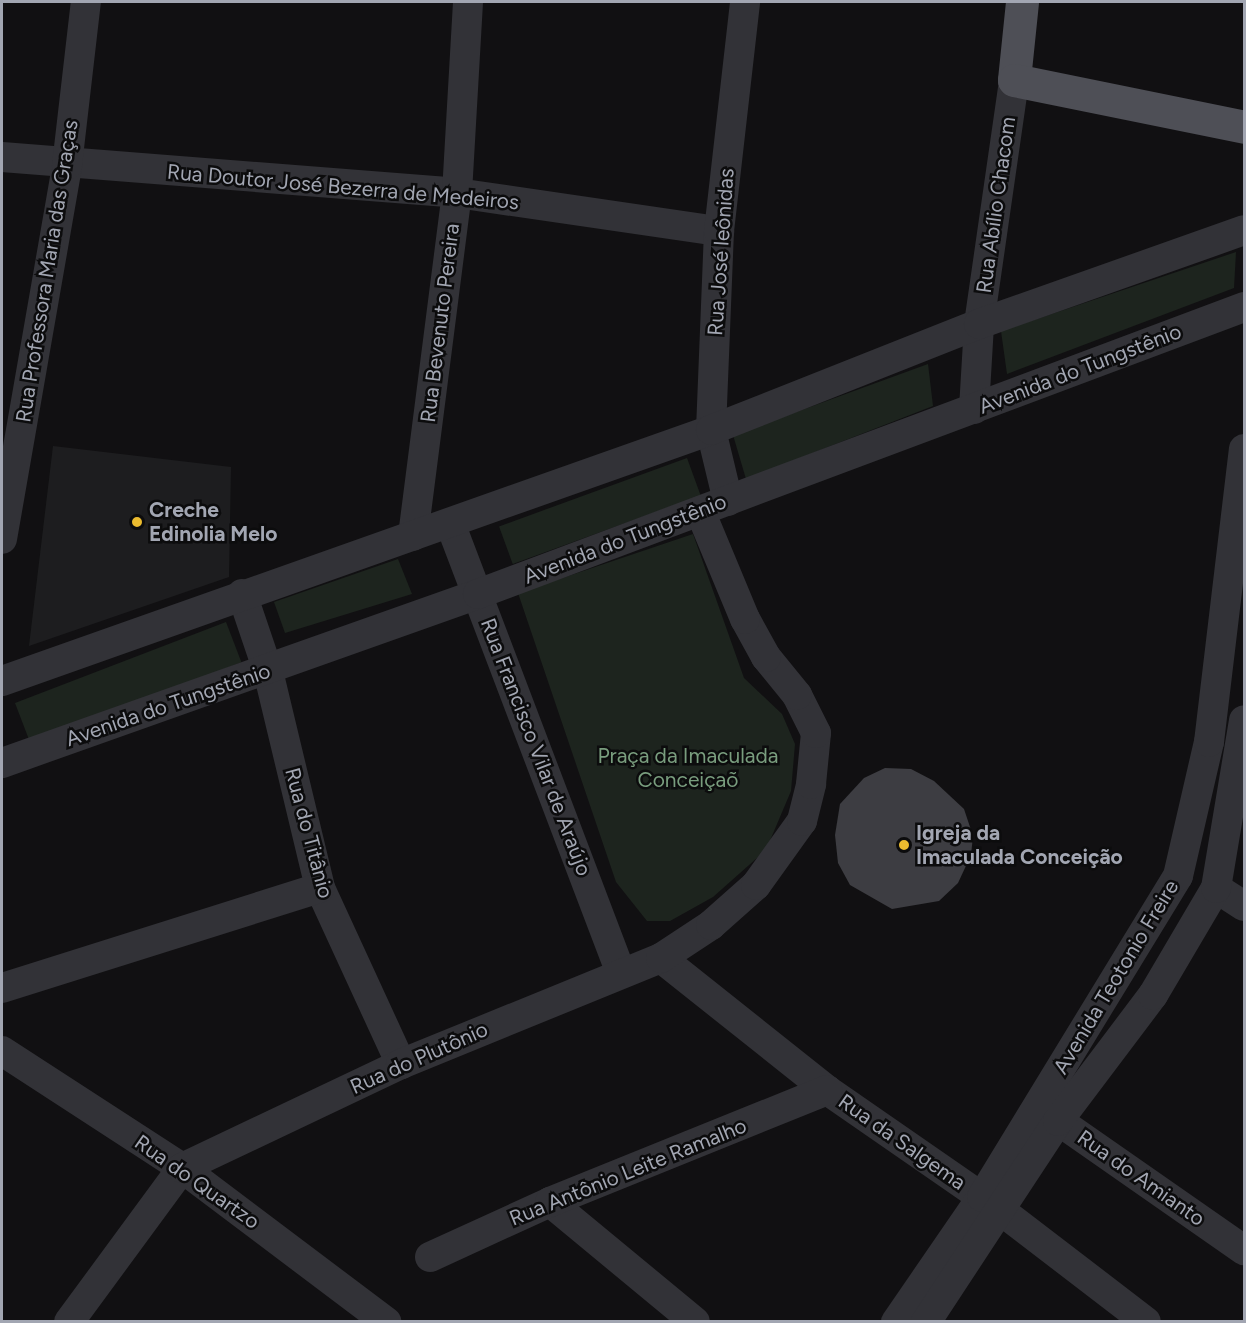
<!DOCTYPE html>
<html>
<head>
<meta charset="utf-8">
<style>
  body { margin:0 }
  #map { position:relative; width:1246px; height:1323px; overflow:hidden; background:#111012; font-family:Figtree,sans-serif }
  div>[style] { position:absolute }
  .built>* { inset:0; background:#1d1d1f }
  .green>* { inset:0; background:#1d241e; transform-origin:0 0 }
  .building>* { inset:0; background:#3d3d42 }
  .minor>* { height:30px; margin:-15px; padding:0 15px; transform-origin:15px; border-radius:15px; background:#323237 }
  .major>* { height:33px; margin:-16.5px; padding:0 16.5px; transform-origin:16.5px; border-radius:16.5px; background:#4e4f56 }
  .dots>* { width:16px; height:16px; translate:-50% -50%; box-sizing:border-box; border:3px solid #0c0c0d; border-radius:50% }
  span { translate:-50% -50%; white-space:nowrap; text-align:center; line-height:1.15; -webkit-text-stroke:5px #0c0c0d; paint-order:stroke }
  .street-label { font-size:21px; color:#a2a6b2 }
  .poi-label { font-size:21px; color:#a2a6b2; font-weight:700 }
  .left { translate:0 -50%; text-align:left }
  .park-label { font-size:21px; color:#799d7e }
  .frame { position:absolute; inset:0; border:3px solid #a2a6b2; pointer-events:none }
</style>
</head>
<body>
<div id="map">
  <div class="built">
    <i style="clip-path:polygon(53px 446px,231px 467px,229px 577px,29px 646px)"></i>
  </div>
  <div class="green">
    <i style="clip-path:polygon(1236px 252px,1234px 288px,1007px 374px,1001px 331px)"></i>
    <i style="clip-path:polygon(928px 364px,933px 406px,746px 479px,733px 435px)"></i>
    <i style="left:687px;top:458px;width:40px;height:200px;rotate:70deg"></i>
    <i style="clip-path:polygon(693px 534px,744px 678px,782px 714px,795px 744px,791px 791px,766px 850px,713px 897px,670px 921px,647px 921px,616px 882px,518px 593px)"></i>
    <i style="clip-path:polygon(398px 559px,412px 594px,285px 633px,274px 602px)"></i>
    <i style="left:226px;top:622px;width:43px;height:226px;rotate:69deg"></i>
  </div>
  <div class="building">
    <i style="clip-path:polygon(885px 768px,911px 769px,934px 781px,964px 809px,973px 836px,971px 855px,958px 883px,939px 901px,892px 909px,850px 885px,838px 863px,835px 835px,840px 804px,864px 778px)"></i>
  </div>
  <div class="minor">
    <i style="left:2px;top:157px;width:456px;rotate:4.5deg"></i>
    <i style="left:457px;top:193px;width:265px;rotate:8.3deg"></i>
    <i style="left:974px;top:409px;width:85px;rotate:-86.6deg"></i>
    <i style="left:979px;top:324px;width:246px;rotate:-81.8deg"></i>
    <i style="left:728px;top:501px;width:73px;rotate:-103.5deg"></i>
    <i style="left:711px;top:430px;width:199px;rotate:-87.7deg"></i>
    <i style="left:719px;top:231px;width:230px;rotate:-83.5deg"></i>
    <i style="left:450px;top:523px;width:480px;rotate:69.2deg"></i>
    <i style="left:413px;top:536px;width:346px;rotate:-82.7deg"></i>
    <i style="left:457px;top:193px;width:191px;rotate:-86.7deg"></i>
    <i style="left:2px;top:539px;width:380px;rotate:-80.1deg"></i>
    <i style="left:67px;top:165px;width:164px;rotate:-83.4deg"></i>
    <i style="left:242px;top:594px;width:81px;rotate:71.3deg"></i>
    <i style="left:268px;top:671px;width:223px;rotate:76.5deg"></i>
    <i style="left:320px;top:888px;width:194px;rotate:65.3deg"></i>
    <i style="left:2px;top:681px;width:752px;rotate:-19.49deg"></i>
    <i style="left:711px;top:430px;width:288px;rotate:-21.6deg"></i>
    <i style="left:979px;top:324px;width:281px;rotate:-19.5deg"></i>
    <i style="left:2px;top:763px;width:505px;rotate:-19.55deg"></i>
    <i style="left:478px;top:594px;width:818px;rotate:-20.54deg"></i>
    <i style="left:1216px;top:888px;width:33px;rotate:33deg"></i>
    <i style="left:661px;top:958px;width:212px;rotate:38.5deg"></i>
    <i style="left:827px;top:1090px;width:209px;rotate:34.7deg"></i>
    <i style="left:999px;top:1209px;width:185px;rotate:37.5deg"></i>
    <i style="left:2px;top:988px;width:333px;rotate:-17.5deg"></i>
    <i style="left:2px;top:1051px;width:215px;rotate:33deg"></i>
    <i style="left:182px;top:1168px;width:256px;rotate:37deg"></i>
    <i style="left:1043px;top:1110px;width:245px;rotate:34.9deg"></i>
    <i style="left:550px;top:1202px;width:188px;rotate:39.6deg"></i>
    <i style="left:430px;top:1257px;width:132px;rotate:-24.6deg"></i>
    <i style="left:550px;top:1202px;width:299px;rotate:-22deg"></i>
    <i style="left:69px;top:1322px;width:191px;rotate:-53.7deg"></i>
    <i style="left:182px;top:1168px;width:242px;rotate:-25.4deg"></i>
    <i style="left:401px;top:1064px;width:281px;rotate:-22.2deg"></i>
    <i style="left:661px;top:958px;width:60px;rotate:-33.4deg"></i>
    <i style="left:711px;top:925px;width:60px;rotate:-41.6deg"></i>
    <i style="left:756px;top:885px;width:79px;rotate:-54.3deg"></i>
    <i style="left:802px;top:821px;width:38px;rotate:-76deg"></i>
    <i style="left:811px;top:784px;width:51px;rotate:-84.4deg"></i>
    <i style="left:816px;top:733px;width:42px;rotate:-116.6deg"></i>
    <i style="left:797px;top:695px;width:49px;rotate:-129.2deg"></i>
    <i style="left:766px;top:657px;width:43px;rotate:-118.9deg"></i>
    <i style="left:745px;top:619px;width:117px;rotate:-112.6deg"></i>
    <i style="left:896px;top:1322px;width:152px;rotate:-55.5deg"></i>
    <i style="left:982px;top:1197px;width:376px;rotate:-58.6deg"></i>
    <i style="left:1178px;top:876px;width:138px;rotate:-77deg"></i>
    <i style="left:1209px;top:742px;width:295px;rotate:-83.2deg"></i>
    <i style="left:926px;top:1322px;width:240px;rotate:-56.7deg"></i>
    <i style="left:1058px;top:1121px;width:158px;rotate:-53deg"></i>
    <i style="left:1153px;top:995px;width:124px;rotate:-59.5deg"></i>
    <i style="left:1216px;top:888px;width:170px;rotate:-80.5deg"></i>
  </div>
  <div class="major">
    <i style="left:1022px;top:2px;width:78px;rotate:95.9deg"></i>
    <i style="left:1014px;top:80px;width:235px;rotate:11.5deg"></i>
  </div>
  <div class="dots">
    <i style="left:137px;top:522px;background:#ebbb2f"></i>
    <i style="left:904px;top:845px;background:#ebbb2f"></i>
  </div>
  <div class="street-label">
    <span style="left:343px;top:187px;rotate:5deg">Rua Doutor José Bezerra de Medeiros</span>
    <span style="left:996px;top:205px;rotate:-82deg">Rua Abílio Chacom</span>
    <span style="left:721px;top:252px;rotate:-86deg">Rua José leônidas</span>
    <span style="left:47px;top:271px;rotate:-81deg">Rua Professora Maria das Graças</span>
    <span style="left:440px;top:323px;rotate:-83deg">Rua Bevenuto Pereira</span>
    <span style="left:1080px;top:369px;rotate:-21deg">Avenida do Tungstênio</span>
    <span style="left:625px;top:539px;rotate:-21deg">Avenida do Tungstênio</span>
    <span style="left:168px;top:705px;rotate:-19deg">Avenida do Tungstênio</span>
    <span style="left:536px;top:747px;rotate:69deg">Rua Francisco Vilar de Araújo</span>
    <span style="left:309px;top:833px;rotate:75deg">Rua do Titânio</span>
    <span style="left:1116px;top:977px;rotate:-59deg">Avenida Teotonio Freire</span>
    <span style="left:419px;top:1058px;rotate:-24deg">Rua do Plutônio</span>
    <span style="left:902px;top:1142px;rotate:35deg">Rua da Salgema</span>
    <span style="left:628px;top:1172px;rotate:-22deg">Rua Antônio Leite Ramalho</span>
    <span style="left:1141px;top:1178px;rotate:35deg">Rua do Amianto</span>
    <span style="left:197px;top:1182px;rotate:35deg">Rua do Quartzo</span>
  </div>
  <div class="poi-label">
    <span class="left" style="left:149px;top:522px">Creche<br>Edinolia Melo</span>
    <span class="left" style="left:916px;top:845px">Igreja da<br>Imaculada Conceição</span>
  </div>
  <div class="park-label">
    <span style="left:688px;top:768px">Praça da Imaculada<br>Conceiçaõ</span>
  </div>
  <div class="frame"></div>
</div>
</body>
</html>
